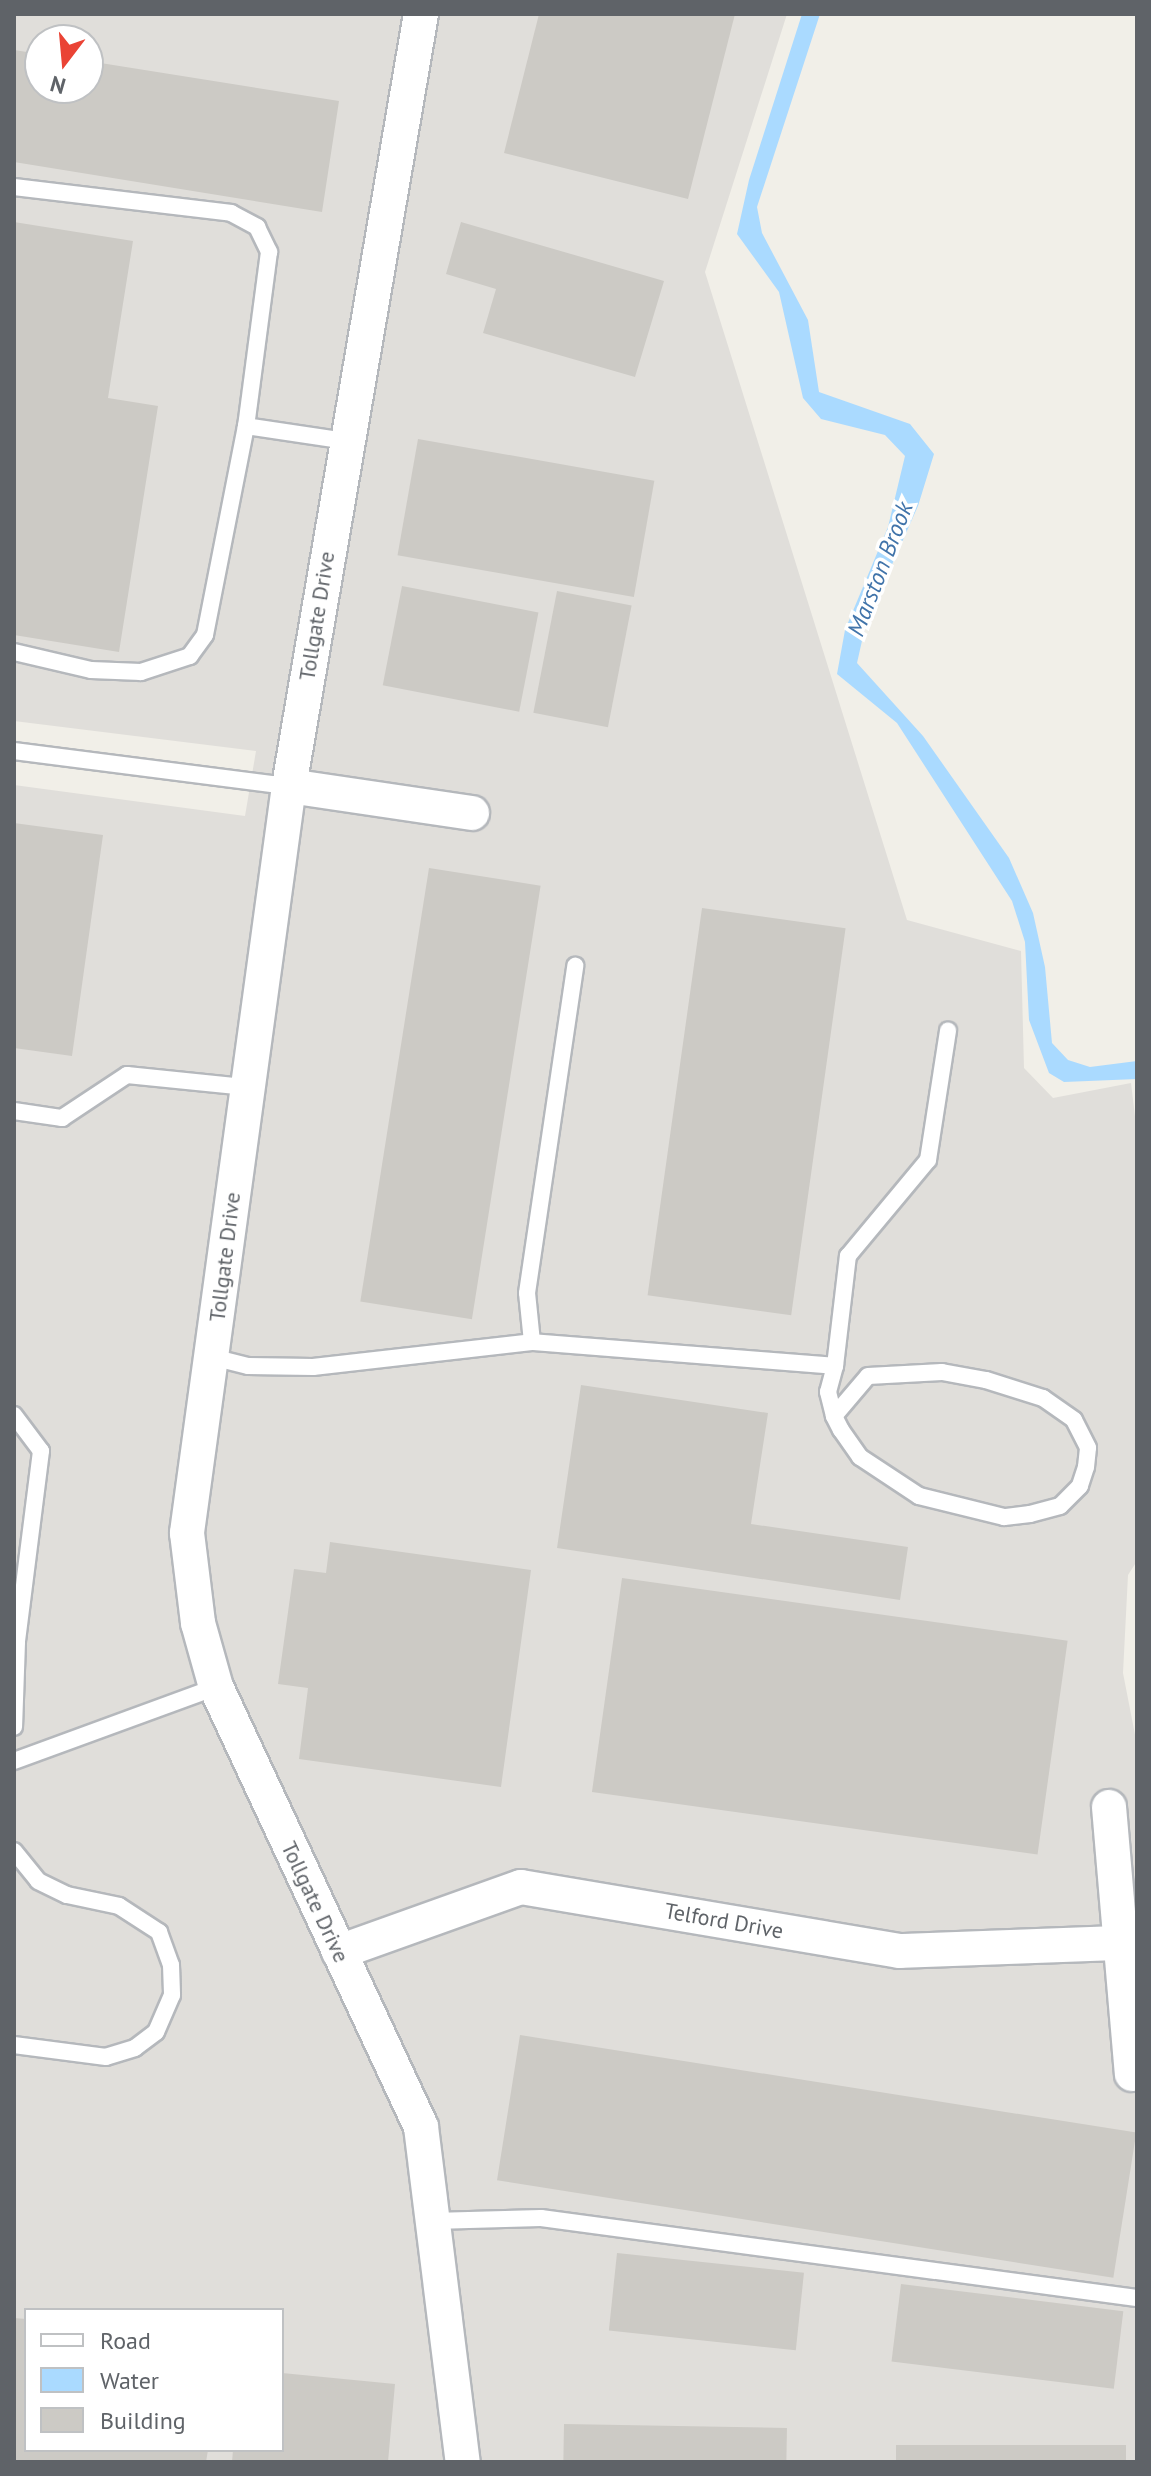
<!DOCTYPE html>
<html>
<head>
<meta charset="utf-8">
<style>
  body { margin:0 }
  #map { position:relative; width:1151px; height:2476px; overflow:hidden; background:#f1efe8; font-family:"PT Sans",sans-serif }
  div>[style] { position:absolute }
  .industrial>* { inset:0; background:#e0deda }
  .water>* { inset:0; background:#aadaff }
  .building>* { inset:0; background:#cccac5; transform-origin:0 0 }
  .roads { filter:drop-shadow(2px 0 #b5b8bc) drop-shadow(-2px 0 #b5b8bc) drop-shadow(0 2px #b5b8bc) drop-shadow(0 -2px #b5b8bc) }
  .lane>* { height:16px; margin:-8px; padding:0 8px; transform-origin:8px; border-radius:8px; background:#fff }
  .street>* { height:34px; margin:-17px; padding:0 17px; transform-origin:17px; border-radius:17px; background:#fff }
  span { translate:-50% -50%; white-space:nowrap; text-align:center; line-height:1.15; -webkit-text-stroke:7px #fff; paint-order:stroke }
  .street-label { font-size:22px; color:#5f6368 }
  .water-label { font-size:24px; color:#4174aa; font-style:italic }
  .frame { position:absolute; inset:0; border:16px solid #5f6368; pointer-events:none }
  .legend { position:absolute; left:24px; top:2308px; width:260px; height:144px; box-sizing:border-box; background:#fff; border:2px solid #bfc1c3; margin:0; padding:10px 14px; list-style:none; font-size:24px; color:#5f6368 }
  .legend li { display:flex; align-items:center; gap:16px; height:40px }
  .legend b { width:40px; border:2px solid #bfc1c3 }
  .north { position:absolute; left:24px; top:24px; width:80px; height:80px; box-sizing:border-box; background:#fff; border:2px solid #bfc1c3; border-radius:50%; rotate:196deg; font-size:22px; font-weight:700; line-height:32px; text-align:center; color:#5f6368 }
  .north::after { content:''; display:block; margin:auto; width:28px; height:36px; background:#ea4335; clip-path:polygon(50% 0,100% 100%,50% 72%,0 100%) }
</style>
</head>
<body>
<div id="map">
  <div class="industrial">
    <i style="clip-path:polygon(evenodd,14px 14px,787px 14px,705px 272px,907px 920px,1021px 951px,1024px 1068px,1053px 1098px,1131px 1083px,1137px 1133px,1137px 1561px,1128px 1575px,1123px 1673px,1137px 1745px,1137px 2462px,14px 2462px,14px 785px,245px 816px,256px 751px,14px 721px,14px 14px,40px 40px,88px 40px,88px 88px,40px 88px,40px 40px,14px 14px,26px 2310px,282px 2310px,282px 2450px,26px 2450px,26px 2310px)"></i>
  </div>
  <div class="water">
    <i style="clip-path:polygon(802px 14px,820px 14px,757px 207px,762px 233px,808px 320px,819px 392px,910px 424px,934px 454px,918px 506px,866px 623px,857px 663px,923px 736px,1009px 858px,1033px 913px,1045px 967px,1052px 1043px,1068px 1060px,1090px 1067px,1137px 1061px,1137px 1079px,1064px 1082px,1049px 1073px,1029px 1020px,1025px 942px,1012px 901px,897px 723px,837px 674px,845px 630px,888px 527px,905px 456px,885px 435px,821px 419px,803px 398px,779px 292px,737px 234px,749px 180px)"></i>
  </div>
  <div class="building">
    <i style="clip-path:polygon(539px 14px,735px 14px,688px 199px,504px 153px)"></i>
    <i style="clip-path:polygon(14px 50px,40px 54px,40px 88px,88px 88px,88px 61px,339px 101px,322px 212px,14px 162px)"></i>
    <i style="clip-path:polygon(14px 222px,133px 241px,108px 398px,158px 406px,119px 652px,14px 635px)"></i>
    <i style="clip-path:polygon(461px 222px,664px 281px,635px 377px,483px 333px,496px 289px,446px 274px)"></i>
    <i style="left:418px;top:439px;width:240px;height:118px;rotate:10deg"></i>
    <i style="left:402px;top:586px;width:139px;height:101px;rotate:11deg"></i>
    <i style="left:557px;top:591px;width:76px;height:124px;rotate:11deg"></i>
    <i style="clip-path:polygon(14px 823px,103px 835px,72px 1056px,14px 1048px)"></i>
    <i style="left:429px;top:868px;width:113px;height:439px;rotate:9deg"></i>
    <i style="left:702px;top:908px;width:145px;height:391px;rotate:8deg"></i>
    <i style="clip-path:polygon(581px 1385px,768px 1413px,751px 1524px,908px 1547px,900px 1600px,557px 1548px)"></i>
    <i style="clip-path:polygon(330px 1542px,531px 1570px,501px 1787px,299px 1759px,308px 1688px,278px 1684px,294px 1569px,326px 1573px)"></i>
    <i style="left:622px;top:1578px;width:450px;height:216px;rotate:8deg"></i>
    <i style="left:520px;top:2035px;width:624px;height:147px;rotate:9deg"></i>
    <i style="left:617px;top:2253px;width:188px;height:78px;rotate:6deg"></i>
    <i style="left:901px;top:2284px;width:224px;height:78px;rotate:7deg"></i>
    <i style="clip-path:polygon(14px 2318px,26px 2319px,26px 2450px,208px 2450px,206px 2462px,14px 2462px)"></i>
    <i style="clip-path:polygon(282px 2373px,395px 2384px,388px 2462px,232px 2462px,233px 2450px,282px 2450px)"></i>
    <i style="left:564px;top:2424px;width:223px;height:38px;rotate:1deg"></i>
    <i style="left:896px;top:2445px;width:230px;height:17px"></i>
  </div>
  <div class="roads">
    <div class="lane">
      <i style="left:14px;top:187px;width:219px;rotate:6.8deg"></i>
      <i style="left:231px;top:213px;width:30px;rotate:28deg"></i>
      <i style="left:257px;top:227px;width:28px;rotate:64deg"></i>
      <i style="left:269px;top:252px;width:176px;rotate:97.5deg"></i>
      <i style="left:246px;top:426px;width:213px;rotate:101.1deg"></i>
      <i style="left:205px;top:635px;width:26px;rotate:126deg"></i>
      <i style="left:190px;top:656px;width:52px;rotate:161.9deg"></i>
      <i style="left:141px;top:672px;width:50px;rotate:-177.7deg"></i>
      <i style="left:91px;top:670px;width:79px;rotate:-166.8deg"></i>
      <i style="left:246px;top:426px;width:101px;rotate:8.5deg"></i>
      <i style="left:14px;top:751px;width:277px;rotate:7.3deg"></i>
      <i style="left:14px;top:1111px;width:49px;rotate:8.3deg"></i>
      <i style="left:62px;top:1118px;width:78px;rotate:-33.5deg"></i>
      <i style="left:127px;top:1075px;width:120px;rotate:5.8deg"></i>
      <i style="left:532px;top:1342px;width:304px;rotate:4.5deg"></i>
      <i style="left:835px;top:1366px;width:111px;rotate:-83.3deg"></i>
      <i style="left:848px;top:1256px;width:125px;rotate:-50.2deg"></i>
      <i style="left:928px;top:1160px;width:131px;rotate:-81.2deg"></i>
      <i style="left:212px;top:1357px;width:37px;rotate:14deg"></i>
      <i style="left:248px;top:1366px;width:65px;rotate:0.9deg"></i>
      <i style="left:313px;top:1367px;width:220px;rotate:-6.5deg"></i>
      <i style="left:532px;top:1342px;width:49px;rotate:-95.8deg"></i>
      <i style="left:527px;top:1293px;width:331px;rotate:-81.6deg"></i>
      <i style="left:14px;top:1415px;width:45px;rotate:53.1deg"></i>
      <i style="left:41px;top:1451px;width:193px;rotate:97.2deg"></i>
      <i style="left:17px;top:1642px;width:85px;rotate:92deg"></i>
      <i style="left:834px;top:1416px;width:52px;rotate:-49.6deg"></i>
      <i style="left:868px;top:1376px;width:74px;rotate:-3.1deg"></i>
      <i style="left:942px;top:1372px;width:45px;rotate:10.3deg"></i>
      <i style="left:986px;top:1380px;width:60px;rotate:17.5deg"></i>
      <i style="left:1043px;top:1398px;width:38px;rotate:35deg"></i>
      <i style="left:1074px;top:1420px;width:31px;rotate:63deg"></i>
      <i style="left:1088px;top:1448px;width:19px;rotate:96deg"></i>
      <i style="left:1086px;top:1467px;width:20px;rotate:108deg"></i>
      <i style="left:1080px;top:1486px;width:28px;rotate:135deg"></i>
      <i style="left:1060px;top:1506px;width:31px;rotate:165deg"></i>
      <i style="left:1030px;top:1514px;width:26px;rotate:173deg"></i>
      <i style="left:1004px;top:1517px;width:88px;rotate:-166.1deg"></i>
      <i style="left:919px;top:1496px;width:71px;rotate:-146.5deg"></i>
      <i style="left:860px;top:1457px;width:33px;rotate:-125deg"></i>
      <i style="left:841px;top:1430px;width:16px;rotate:-117deg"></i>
      <i style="left:834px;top:1416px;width:25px;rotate:-104deg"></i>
      <i style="left:828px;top:1392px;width:27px;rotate:-75deg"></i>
      <i style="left:14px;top:1761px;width:215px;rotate:-20.1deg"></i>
      <i style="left:14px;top:1851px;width:38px;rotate:51deg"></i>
      <i style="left:38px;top:1881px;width:32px;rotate:26deg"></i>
      <i style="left:67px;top:1895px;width:53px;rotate:11.9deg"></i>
      <i style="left:119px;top:1906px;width:48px;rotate:33deg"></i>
      <i style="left:159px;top:1932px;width:35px;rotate:70deg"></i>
      <i style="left:171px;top:1965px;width:30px;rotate:88deg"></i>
      <i style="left:172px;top:1995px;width:40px;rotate:113.4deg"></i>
      <i style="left:156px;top:2032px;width:26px;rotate:143deg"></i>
      <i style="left:135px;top:2048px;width:30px;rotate:163deg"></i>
      <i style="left:106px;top:2057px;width:93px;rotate:-172.6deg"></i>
      <i style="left:433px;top:2221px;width:108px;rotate:-1.6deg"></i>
      <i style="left:541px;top:2218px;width:601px;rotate:7.65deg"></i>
    </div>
    <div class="street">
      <i style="left:421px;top:14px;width:783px;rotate:99.7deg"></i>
      <i style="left:289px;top:786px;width:754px;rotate:97.78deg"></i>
      <i style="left:187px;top:1533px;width:91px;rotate:83deg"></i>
      <i style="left:198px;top:1623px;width:66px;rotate:74.3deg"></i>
      <i style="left:216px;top:1687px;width:485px;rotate:65deg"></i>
      <i style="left:421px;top:2127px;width:338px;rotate:82.9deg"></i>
      <i style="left:289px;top:786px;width:185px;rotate:8.4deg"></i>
      <i style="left:1109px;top:1807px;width:268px;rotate:85.1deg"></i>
      <i style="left:339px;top:1952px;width:193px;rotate:-19.7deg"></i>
      <i style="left:521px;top:1887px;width:384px;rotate:9.6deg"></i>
      <i style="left:900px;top:1951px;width:221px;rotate:-2.1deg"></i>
    </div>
  </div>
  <div class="street-label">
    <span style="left:317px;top:616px;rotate:-81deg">Tollgate Drive</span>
    <span style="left:225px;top:1257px;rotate:-83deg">Tollgate Drive</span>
    <span style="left:315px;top:1902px;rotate:65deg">Tollgate Drive</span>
    <span style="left:724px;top:1921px;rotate:10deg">Telford Drive</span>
  </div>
  <div class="water-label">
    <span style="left:880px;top:569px;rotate:-69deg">Marston Brook</span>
  </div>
  <div class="frame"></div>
  <ul class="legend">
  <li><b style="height:10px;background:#fff"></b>Road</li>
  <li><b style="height:22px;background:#aadaff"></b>Water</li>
  <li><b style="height:22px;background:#cccac5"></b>Building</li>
  </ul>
  <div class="north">N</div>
</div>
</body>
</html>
